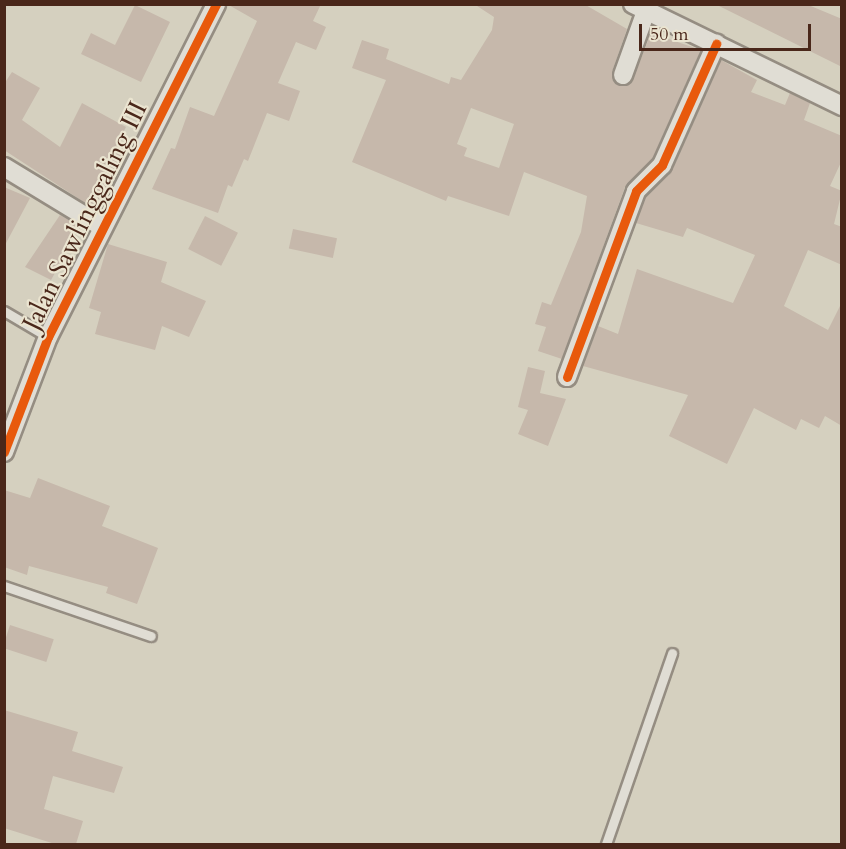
<!DOCTYPE html>
<html>
<head>
<meta charset="utf-8">
<style>
  body { margin:0 }
  #map { position:relative; width:846px; height:849px; overflow:hidden; background:#d5d0bf; font-family:Cardo,serif }
  div>[style] { position:absolute }
  .building>* { inset:0; background:#c6b8ab; transform-origin:0 0 }
  .roads { filter:drop-shadow(2px 0 #958d82) drop-shadow(-2px 0 #958d82) drop-shadow(0 2px #958d82) drop-shadow(0 -2px #958d82) }
  .lane>* { height:9px; margin:-4.5px; padding:0 4.5px; transform-origin:4.5px; border-radius:4.5px; background:#e0ddd4 }
  .street>* { height:18px; margin:-9px; padding:0 9px; transform-origin:9px; border-radius:9px; background:#e0ddd4 }
  .cycleway>* { height:9px; margin:-4.5px; padding:0 4.5px; transform-origin:4.5px; border-radius:4.5px; background:#e8590c }
  span { translate:-50% -50%; white-space:nowrap; text-align:center; line-height:1.15; -webkit-text-stroke:4.5px #eae4d0; paint-order:stroke }
  .street-label { font-size:26px; color:#4a271a }
  .frame { position:absolute; inset:0; border:6px solid #4a271a; pointer-events:none }
  .scale { position:absolute; left:639px; top:24px; width:172px; height:27px; box-sizing:border-box; border:3px solid #4a271a; border-top:0; padding-left:8px; font-size:18px; line-height:21px; white-space:nowrap; color:#4a271a; -webkit-text-stroke:4px #eae4d0; paint-order:stroke }
</style>
</head>
<body>
<div id="map">
  <div class="building">
    <i style="clip-path:polygon(227px 4px,321px 4px,313px 21px,326px 27px,316px 50px,296px 42px,278px 83px,300px 91px,289px 121px,267px 113px,248px 161px,244px 159px,232px 187px,228px 185px,218px 213px,152px 189px,171px 148px,175px 149px,190px 107px,214px 116px,257px 21px)"></i>
    <i style="clip-path:polygon(evenodd,474px 4px,584px 4px,627px 29px,612px 72px,620px 86px,633px 79px,651px 33px,701px 50px,653px 159px,625px 187px,562px 359px,538px 351px,546px 327px,535px 324px,542px 302px,551px 305px,581px 232px,587px 196px,524px 172px,509px 216px,448px 196px,446px 201px,352px 162px,386px 80px,352px 68px,362px 40px,389px 49px,386px 59px,449px 84px,451px 77px,461px 80px,492px 30px,494px 17px,474px 4px,471px 108px,514px 124px,499px 168px,464px 156px,467px 148px,457px 144px,471px 108px)"></i>
    <i style="clip-path:polygon(715px 4px,806px 4px,842px 19px,842px 67px)"></i>
    <i style="clip-path:polygon(135px 5px,170px 22px,141px 82px,81px 54px,91px 33px,115px 45px)"></i>
    <i style="clip-path:polygon(721px 60px,757px 80px,751px 92px,785px 105px,790px 93px,810px 103px,804px 120px,842px 136px,842px 160px,830px 186px,842px 191px,834px 224px,842px 227px,842px 265px,808px 250px,784px 306px,828px 330px,842px 302px,842px 426px,825px 416px,819px 428px,801px 419px,796px 430px,754px 408px,727px 464px,669px 436px,688px 395px,583px 366px,598px 326px,618px 334px,637px 269px,733px 303px,755px 255px,687px 228px,683px 237px,636px 223px,646px 197px,672px 170px)"></i>
    <i style="clip-path:polygon(12px 72px,40px 88px,22px 120px,60px 147px,82px 103px,126px 127px,116px 146px,124px 149px,115px 174px,93px 208px,4px 150px,4px 84px)"></i>
    <i style="clip-path:polygon(4px 187px,30px 198px,4px 247px)"></i>
    <i style="clip-path:polygon(60px 215px,81px 227px,51px 280px,25px 267px)"></i>
    <i style="left:205px;top:216px;width:37px;height:37px;rotate:27deg"></i>
    <i style="left:293px;top:229px;width:45px;height:20px;rotate:12deg"></i>
    <i style="clip-path:polygon(108px 244px,167px 262px,161px 282px,206px 301px,189px 337px,162px 326px,155px 350px,95px 334px,101px 312px,89px 308px)"></i>
    <i style="clip-path:polygon(528px 367px,545px 371px,540px 393px,566px 399px,548px 446px,518px 434px,528px 410px,518px 407px)"></i>
    <i style="clip-path:polygon(38px 478px,110px 506px,102px 526px,158px 548px,137px 604px,106px 593px,108px 587px,29px 566px,27px 575px,4px 567px,4px 490px,30px 498px)"></i>
    <i style="left:10px;top:625px;width:46px;height:24px;rotate:18deg"></i>
    <i style="clip-path:polygon(4px 710px,78px 732px,72px 751px,123px 767px,114px 793px,53px 776px,44px 809px,83px 821px,76px 844px,55px 844px,4px 828px)"></i>
  </div>
  <div class="roads">
    <div class="lane">
      <i style="left:4px;top:311px;width:51px;rotate:30.6deg"></i>
      <i style="left:4px;top:586px;width:155px;rotate:18.8deg"></i>
      <i style="left:606px;top:844px;width:202px;rotate:-70.9deg"></i>
    </div>
    <div class="street">
      <i style="left:633px;top:4px;width:233px;rotate:26deg"></i>
      <i style="left:623px;top:75px;width:68px;rotate:-70.2deg"></i>
      <i style="left:4px;top:167px;width:114px;rotate:31.3deg"></i>
      <i style="left:567px;top:377px;width:198px;rotate:-69.6deg"></i>
      <i style="left:636px;top:191px;width:37px;rotate:-45deg"></i>
      <i style="left:662px;top:165px;width:133px;rotate:-65.9deg"></i>
      <i style="left:4px;top:452px;width:123px;rotate:-69.1deg"></i>
      <i style="left:48px;top:337px;width:373px;rotate:-63.2deg"></i>
    </div>
  </div>
  <div class="cycleway">
    <i style="left:567px;top:377px;width:198px;rotate:-69.6deg"></i>
    <i style="left:636px;top:191px;width:37px;rotate:-45deg"></i>
    <i style="left:662px;top:165px;width:133px;rotate:-65.9deg"></i>
    <i style="left:4px;top:452px;width:123px;rotate:-69.1deg"></i>
    <i style="left:48px;top:337px;width:373px;rotate:-63.2deg"></i>
  </div>
  <div class="street-label">
    <span style="left:85px;top:216px;rotate:-64deg">Jalan Sawlinggaling III</span>
  </div>
  <div class="frame"></div>
  <div class="scale">50 m</div>
</div>
</body>
</html>
